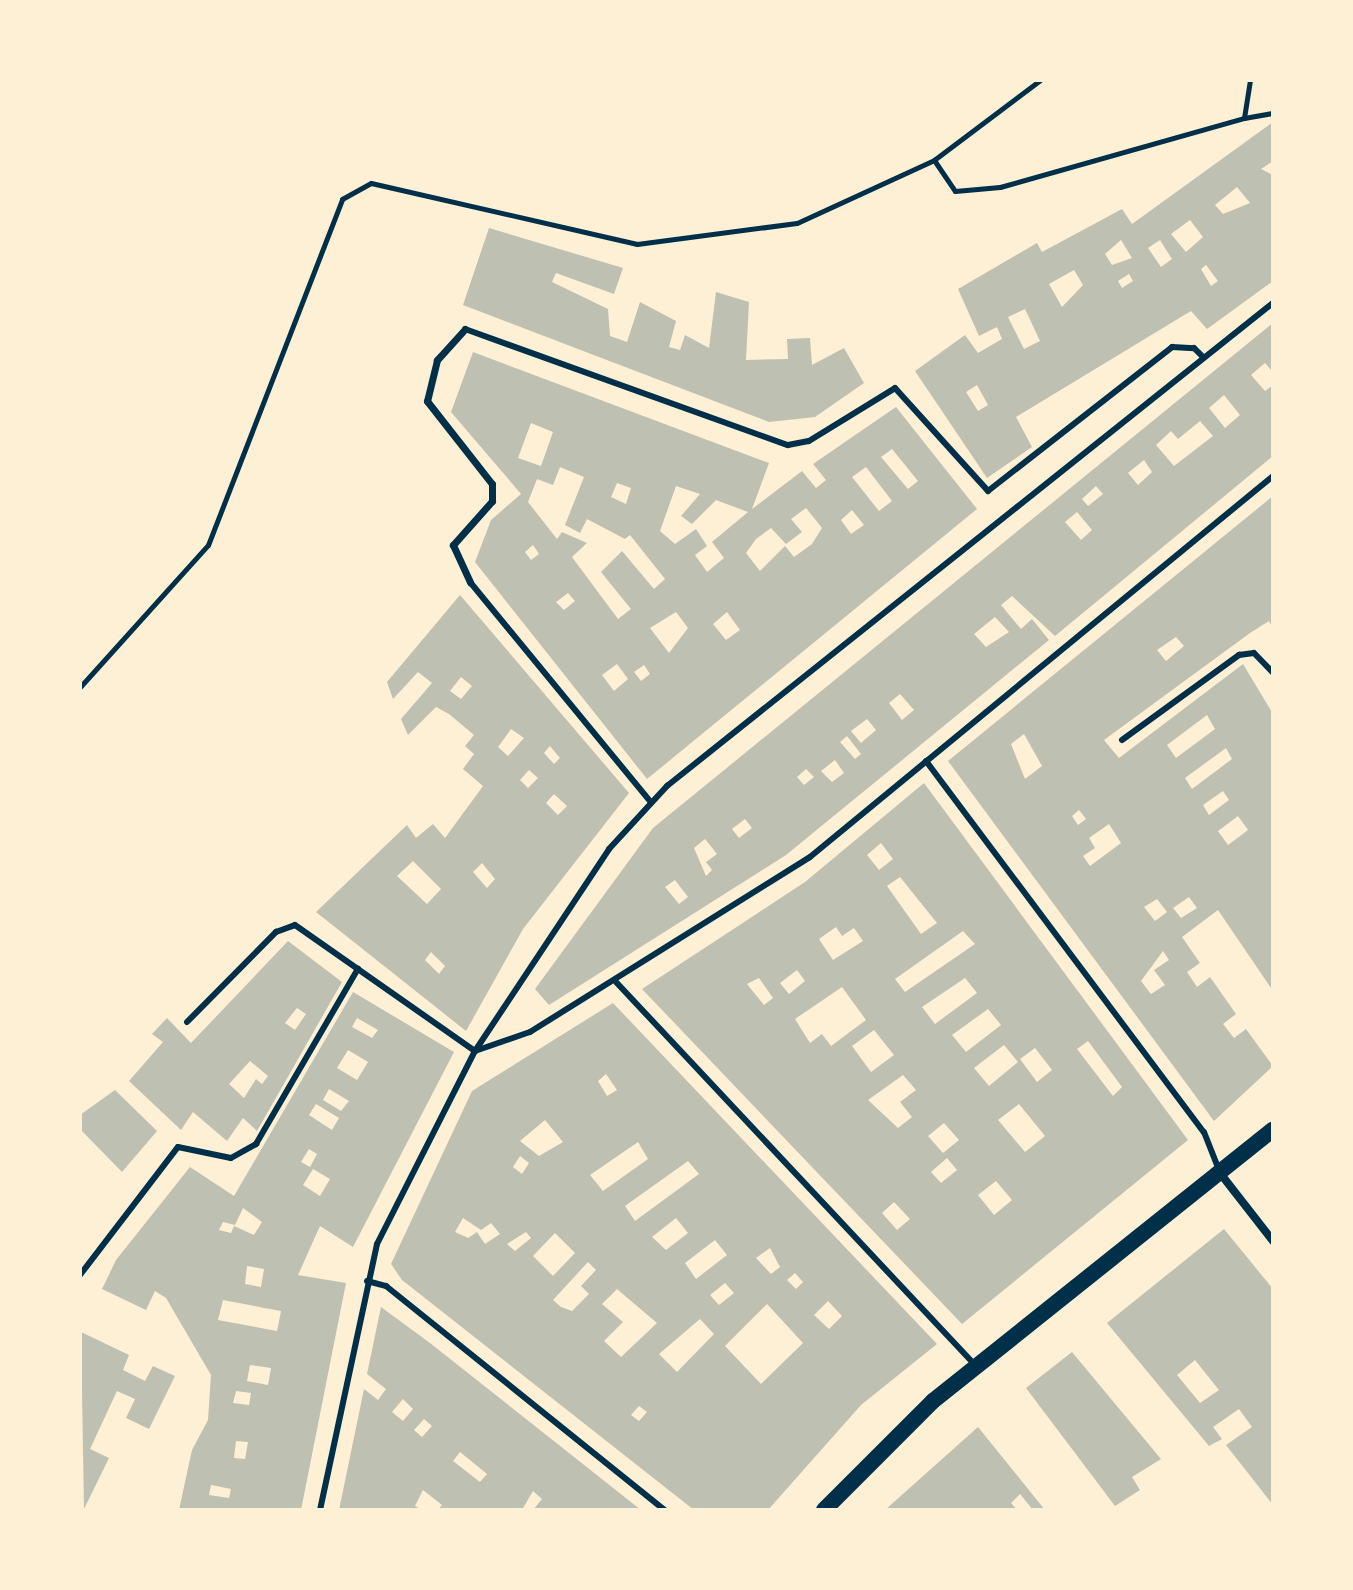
<!DOCTYPE html>
<style>
body{margin:0}
#map{position:relative;width:1353px;height:1590px;overflow:hidden;background:#fdf0d5;font-family:"Golos Text",sans-serif}
div>[style]{position:absolute}
[style*='--x']{left:calc(var(--x)*1px);top:calc(var(--y)*1px);width:calc(var(--w)*1px);rotate:calc(var(--a)*1deg)}
.building>*{inset:0;background:#bec0b2}
.path>*{height:5px;margin:-2.5px;padding:0 2.5px;transform-origin:2.5px;border-radius:2.5px;background:#003049}
.service>*{height:6px;margin:-3px;padding:0 3px;transform-origin:3px;border-radius:3px;background:#003049}
.pedestrian>*{height:7px;margin:-3.5px;padding:0 3.5px;transform-origin:3.5px;border-radius:3.5px;background:#003049}
.minor>*{height:8px;margin:-4px;padding:0 4px;transform-origin:4px;border-radius:4px;background:#003049}
.secondary>*{height:16px;margin:-8px;padding:0 8px;transform-origin:8px;border-radius:8px;background:#003049}
span{translate:-50% -50%;white-space:nowrap;text-align:center;line-height:1.15;-webkit-text-stroke:8px #fdf0d5;paint-order:stroke}
.frame{position:absolute;inset:0;border:82px solid #fdf0d5;pointer-events:none}
</style>
<div id="map">
<div class="building">
<div style="clip-path:polygon(evenodd,1273px 122px,1273px 161px,1261px 169px,1273px 175px,1273px 281px,1207px 329px,1191px 311px,1016px 417px,1032px 447px,987px 478px,915px 371px,965px 335px,978px 353px,1002px 339px,997px 327px,979px 336px,958px 289px,1037px 243px,1042px 252px,1122px 209px,1132px 224px,1273px 122px,1237px 187px,1250px 203px,1223px 214px,1215px 205px,1237px 187px,1273px 122px,1190px 220px,1203px 237px,1186px 252px,1171px 234px,1190px 220px,1273px 122px,1121px 240px,1132px 258px,1112px 265px,1105px 254px,1121px 240px,1273px 122px,1160px 240px,1172px 259px,1161px 267px,1148px 248px,1160px 240px,1273px 122px,1206px 265px,1218px 281px,1211px 286px,1201px 269px,1206px 265px,1273px 122px,1074px 270px,1083px 285px,1062px 307px,1049px 284px,1074px 270px,1273px 122px,1129px 274px,1133px 281px,1122px 288px,1118px 281px,1129px 274px,1273px 122px,1025px 309px,1040px 341px,1024px 349px,1008px 317px,1025px 309px,1273px 122px,977px 385px,988px 405px,978px 411px,966px 392px,977px 385px)"></div>
<div style="clip-path:polygon(489px 228px,623px 268px,614px 294px,556px 273px,552px 282px,608px 309px,610px 336px,627px 342px,640px 302px,676px 321px,669px 347px,680px 350px,685px 335px,709px 348px,716px 292px,749px 302px,746px 360px,788px 359px,787px 339px,810px 338px,812px 365px,844px 348px,864px 383px,815px 417px,769px 422px,463px 305px)"></div>
<div style="clip-path:polygon(evenodd,1273px 323px,1273px 372px,1265px 363px,1251px 375px,1265px 391px,1273px 385px,1273px 456px,1055px 636px,1012px 596px,1001px 605px,1021px 629px,1032px 619px,1049px 640px,786px 855px,549px 1005px,535px 989px,653px 828px,1273px 323px,1224px 395px,1240px 415px,1225px 428px,1209px 408px,1224px 395px,1273px 323px,1200px 421px,1213px 436px,1174px 466px,1156px 445px,1171px 431px,1178px 439px,1200px 421px,1273px 323px,1144px 460px,1152px 472px,1138px 485px,1128px 473px,1144px 460px,1273px 323px,1096px 486px,1103px 494px,1088px 506px,1082px 499px,1096px 486px,1273px 323px,1077px 512px,1092px 530px,1081px 540px,1065px 522px,1077px 512px,1273px 323px,995px 617px,1009px 632px,986px 647px,974px 634px,995px 617px,1273px 323px,900px 694px,914px 710px,902px 720px,889px 703px,900px 694px,1273px 323px,867px 719px,876px 730px,861px 743px,851px 731px,867px 719px,1273px 323px,847px 736px,861px 754px,855px 759px,840px 742px,847px 736px,1273px 323px,835px 760px,844px 773px,832px 782px,821px 771px,835px 760px,1273px 323px,806px 769px,814px 777px,804px 785px,797px 777px,806px 769px,1273px 323px,745px 819px,752px 828px,739px 838px,732px 829px,745px 819px,1273px 323px,705px 839px,717px 854px,706px 862px,712px 870px,706px 876px,694px 848px,705px 839px,1273px 323px,675px 880px,688px 897px,679px 904px,665px 887px,675px 880px)"></div>
<div style="clip-path:polygon(evenodd,473px 352px,769px 463px,752px 509px,802px 471px,816px 488px,826px 480px,813px 464px,896px 407px,977px 509px,647px 779px,475px 562px,491px 520px,521px 494px,451px 412px,473px 352px,531px 423px,553px 432px,541px 466px,518px 458px,531px 423px,473px 352px,892px 449px,918px 481px,908px 489px,881px 457px,892px 449px,473px 352px,560px 467px,584px 477px,565px 525px,580px 533px,587px 519px,625px 539px,630px 535px,665px 579px,654px 589px,622px 551px,601px 572px,631px 609px,618px 619px,572px 557px,587px 543px,562px 532px,557px 539px,528px 502px,537px 479px,553px 485px,560px 467px,473px 352px,866px 467px,892px 501px,879px 511px,852px 477px,866px 467px,473px 352px,617px 483px,631px 488px,626px 504px,611px 497px,617px 483px,473px 352px,676px 486px,700px 494px,681px 516px,692px 524px,716px 500px,748px 512px,712px 542px,724px 558px,707px 572px,695px 555px,707px 546px,696px 529px,675px 544px,660px 531px,676px 486px,473px 352px,806px 508px,822px 528px,812px 544px,794px 557px,785px 546px,760px 571px,746px 553px,756px 539px,771px 528px,786px 544px,802px 532px,791px 519px,806px 508px,473px 352px,852px 510px,864px 525px,851px 534px,841px 520px,852px 510px,473px 352px,533px 545px,539px 554px,531px 560px,525px 552px,533px 545px,473px 352px,568px 593px,575px 601px,564px 610px,556px 602px,568px 593px,473px 352px,676px 612px,688px 628px,669px 653px,650px 628px,676px 612px,473px 352px,727px 612px,740px 630px,726px 640px,713px 624px,727px 612px,473px 352px,617px 664px,628px 679px,614px 691px,602px 675px,617px 664px,473px 352px,644px 665px,650px 674px,641px 681px,634px 672px,644px 665px)"></div>
<div style="clip-path:polygon(evenodd,1273px 496px,1273px 629px,1269px 621px,1250px 633px,1104px 740px,1119px 758px,1243px 664px,1273px 714px,1273px 991px,1218px 910px,1182px 937px,1200px 963px,1187px 972px,1197px 987px,1210px 977px,1236px 1014px,1223px 1024px,1234px 1038px,1246px 1029px,1273px 1066px,1214px 1121px,948px 761px,1273px 496px,1176px 637px,1184px 646px,1166px 661px,1157px 650px,1176px 637px,1273px 496px,1207px 715px,1215px 729px,1176px 758px,1167px 745px,1207px 715px,1273px 496px,1024px 734px,1042px 766px,1025px 779px,1011px 744px,1024px 734px,1273px 496px,1226px 748px,1232px 759px,1192px 789px,1185px 778px,1226px 748px,1273px 496px,1223px 791px,1229px 800px,1209px 815px,1203px 805px,1223px 791px,1273px 496px,1079px 810px,1086px 819px,1078px 825px,1072px 816px,1079px 810px,1273px 496px,1238px 816px,1248px 830px,1228px 845px,1218px 831px,1238px 816px,1273px 496px,1109px 824px,1121px 843px,1090px 866px,1083px 856px,1095px 848px,1089px 838px,1109px 824px,1273px 496px,1189px 897px,1197px 908px,1181px 918px,1173px 908px,1189px 897px,1273px 496px,1157px 899px,1167px 912px,1155px 921px,1144px 907px,1157px 899px,1273px 496px,1163px 951px,1169px 960px,1154px 970px,1165px 985px,1151px 994px,1141px 981px,1163px 951px)"></div>
<div style="clip-path:polygon(evenodd,460px 595px,629px 793px,523px 929px,466px 1031px,316px 912px,407px 825px,416px 838px,433px 824px,445px 838px,483px 786px,463px 769px,474px 754px,465px 746px,474px 735px,449px 714px,436px 707px,408px 735px,401px 719px,432px 683px,418px 672px,393px 699px,387px 682px,460px 595px,461px 677px,472px 686px,461px 699px,450px 691px,461px 677px,460px 595px,511px 729px,524px 738px,508px 756px,498px 747px,511px 729px,460px 595px,550px 746px,560px 758px,554px 764px,544px 753px,550px 746px,460px 595px,529px 770px,538px 778px,528px 788px,520px 780px,529px 770px,460px 595px,554px 794px,567px 806px,558px 815px,546px 803px,554px 794px,460px 595px,413px 861px,441px 889px,427px 904px,397px 876px,413px 861px,460px 595px,482px 863px,495px 879px,487px 888px,473px 872px,482px 863px,460px 595px,431px 952px,445px 966px,439px 974px,425px 960px,431px 952px)"></div>
<div style="clip-path:polygon(evenodd,924px 783px,1188px 1140px,962px 1324px,642px 989px,805px 882px,924px 783px,881px 843px,893px 859px,879px 870px,867px 855px,881px 843px,924px 783px,900px 877px,937px 923px,921px 934px,887px 886px,900px 877px,924px 783px,836px 927px,842px 936px,854px 928px,863px 941px,833px 960px,819px 939px,836px 927px,924px 783px,963px 931px,975px 944px,905px 992px,895px 979px,963px 931px,924px 783px,797px 970px,805px 981px,789px 994px,780px 983px,797px 970px,924px 783px,759px 978px,773px 998px,764px 1005px,747px 984px,759px 978px,924px 783px,965px 978px,977px 993px,935px 1024px,922px 1007px,965px 978px,924px 783px,842px 987px,866px 1020px,831px 1046px,822px 1034px,810px 1043px,795px 1019px,842px 987px,924px 783px,988px 1009px,1001px 1025px,966px 1052px,952px 1035px,988px 1009px,924px 783px,874px 1030px,894px 1055px,871px 1072px,852px 1046px,874px 1030px,924px 783px,1088px 1041px,1122px 1087px,1113px 1096px,1077px 1049px,1088px 1041px,924px 783px,1004px 1045px,1018px 1062px,989px 1086px,974px 1068px,1004px 1045px,924px 783px,1035px 1048px,1052px 1070px,1037px 1082px,1020px 1059px,1035px 1048px,924px 783px,903px 1075px,916px 1090px,900px 1102px,912px 1117px,898px 1128px,868px 1100px,903px 1075px,924px 783px,1019px 1104px,1045px 1136px,1025px 1152px,998px 1120px,1019px 1104px,924px 783px,944px 1123px,959px 1140px,943px 1153px,928px 1136px,944px 1123px,924px 783px,947px 1158px,957px 1170px,941px 1183px,931px 1172px,947px 1158px,924px 783px,996px 1181px,1012px 1200px,994px 1215px,978px 1195px,996px 1181px,924px 783px,894px 1202px,910px 1219px,897px 1230px,882px 1213px,894px 1202px)"></div>
<div style="clip-path:polygon(evenodd,288px 941px,342px 982px,257px 1131px,243px 1118px,227px 1141px,193px 1112px,181px 1130px,129px 1081px,163px 1042px,152px 1034px,167px 1018px,191px 1043px,288px 941px,297px 1008px,306px 1014px,295px 1030px,285px 1023px,297px 1008px,288px 941px,250px 1061px,268px 1076px,262px 1084px,256px 1079px,244px 1098px,229px 1084px,250px 1061px)"></div>
<div style="clip-path:polygon(evenodd,353px 992px,454px 1052px,353px 1247px,320px 1226px,298px 1275px,346px 1283px,301px 1510px,179px 1510px,192px 1450px,208px 1420px,211px 1375px,166px 1298px,155px 1291px,146px 1310px,102px 1289px,116px 1260px,190px 1167px,234px 1196px,353px 992px,357px 1018px,378px 1030px,372px 1038px,352px 1027px,357px 1018px,353px 992px,348px 1050px,368px 1062px,357px 1080px,337px 1068px,348px 1050px,353px 992px,329px 1089px,349px 1101px,341px 1111px,323px 1100px,329px 1089px,353px 992px,316px 1104px,339px 1118px,332px 1130px,309px 1115px,316px 1104px,353px 992px,309px 1149px,317px 1154px,310px 1167px,301px 1162px,309px 1149px,353px 992px,313px 1169px,330px 1179px,320px 1196px,303px 1185px,313px 1169px,353px 992px,243px 1208px,262px 1222px,254px 1235px,234px 1226px,231px 1233px,219px 1230px,223px 1222px,235px 1225px,243px 1208px,353px 992px,247px 1266px,264px 1269px,261px 1287px,245px 1284px,247px 1266px,353px 992px,223px 1300px,281px 1311px,277px 1331px,218px 1320px,223px 1300px,353px 992px,250px 1365px,271px 1368px,268px 1385px,247px 1381px,250px 1365px,353px 992px,236px 1391px,251px 1393px,249px 1405px,233px 1403px,236px 1391px,353px 992px,236px 1441px,248px 1442px,245px 1459px,234px 1458px,236px 1441px,353px 992px,211px 1485px,231px 1489px,229px 1498px,209px 1495px,211px 1485px)"></div>
<div style="clip-path:polygon(evenodd,613px 1003px,937px 1344px,861px 1405px,768px 1510px,694px 1510px,402px 1280px,391px 1264px,472px 1091px,613px 1003px,606px 1074px,617px 1090px,607px 1096px,598px 1081px,606px 1074px,613px 1003px,545px 1120px,563px 1142px,539px 1156px,520px 1141px,545px 1120px,613px 1003px,638px 1142px,648px 1159px,603px 1191px,590px 1175px,638px 1142px,613px 1003px,520px 1156px,529px 1163px,522px 1174px,513px 1167px,520px 1156px,613px 1003px,688px 1161px,699px 1174px,635px 1221px,625px 1206px,688px 1161px,613px 1003px,463px 1218px,481px 1230px,491px 1223px,500px 1234px,485px 1244px,477px 1232px,468px 1238px,455px 1232px,463px 1218px,613px 1003px,676px 1218px,688px 1233px,666px 1250px,652px 1237px,676px 1218px,613px 1003px,526px 1232px,531px 1238px,515px 1251px,507px 1244px,526px 1232px,613px 1003px,555px 1233px,575px 1253px,553px 1276px,533px 1256px,555px 1233px,613px 1003px,715px 1240px,727px 1255px,696px 1279px,685px 1263px,715px 1240px,613px 1003px,770px 1248px,780px 1267px,771px 1274px,756px 1258px,770px 1248px,613px 1003px,588px 1262px,596px 1270px,581px 1286px,589px 1294px,572px 1311px,561px 1307px,553px 1300px,588px 1262px,613px 1003px,795px 1273px,803px 1282px,796px 1289px,787px 1280px,795px 1273px,613px 1003px,725px 1283px,734px 1293px,719px 1305px,710px 1295px,725px 1283px,613px 1003px,617px 1289px,657px 1323px,621px 1357px,604px 1341px,623px 1322px,602px 1304px,617px 1289px,613px 1003px,828px 1301px,842px 1316px,829px 1329px,814px 1315px,828px 1301px,613px 1003px,767px 1304px,803px 1343px,761px 1384px,725px 1346px,767px 1304px,613px 1003px,700px 1319px,714px 1334px,677px 1372px,659px 1354px,700px 1319px,613px 1003px,639px 1406px,647px 1412px,639px 1421px,631px 1415px,639px 1406px)"></div>
<div style="clip-path:polygon(115px 1090px,157px 1131px,122px 1172px,80px 1129px,80px 1115px)"></div>
<div style="clip-path:polygon(evenodd,1224px 1229px,1273px 1289px,1273px 1505px,1226px 1445px,1252px 1427px,1239px 1409px,1213px 1427px,1222px 1439px,1209px 1446px,1107px 1323px,1224px 1229px,1195px 1360px,1219px 1390px,1200px 1403px,1177px 1375px,1195px 1360px)"></div>
<div style="clip-path:polygon(evenodd,381px 1307px,430px 1343px,641px 1510px,533px 1510px,542px 1499px,533px 1491px,522px 1510px,438px 1510px,442px 1505px,423px 1490px,415px 1506px,422px 1510px,339px 1510px,364px 1389px,378px 1400px,386px 1389px,367px 1374px,381px 1307px,403px 1399px,413px 1409px,403px 1421px,392px 1412px,403px 1399px,381px 1307px,424px 1419px,432px 1426px,422px 1437px,414px 1430px,424px 1419px,381px 1307px,460px 1452px,487px 1474px,480px 1482px,453px 1461px,460px 1452px)"></div>
<div style="clip-path:polygon(81px 1332px,129px 1355px,123px 1370px,145px 1381px,153px 1366px,175px 1376px,149px 1429px,126px 1418px,135px 1399px,117px 1391px,90px 1449px,109px 1458px,84px 1509px)"></div>
<div style="clip-path:polygon(1072px 1352px,1161px 1459px,1132px 1477px,1140px 1490px,1115px 1506px,1026px 1388px)"></div>
<div style="clip-path:polygon(978px 1427px,1045px 1510px,1033px 1510px,1020px 1494px,1011px 1503px,1017px 1510px,885px 1510px)"></div>
</div>
<div class="path">
<div style="--x:1250;--y:80;--w:38;--a:99"></div>
<div style="--x:1244;--y:118;--w:29;--a:-10"></div>
<div style="--x:934;--y:160;--w:37;--a:56"></div>
<div style="--x:955;--y:191;--w:45;--a:-5.1"></div>
<div style="--x:1000;--y:187;--w:254;--a:-15.8"></div>
<div style="--x:80;--y:687;--w:191;--a:-48"></div>
<div style="--x:208;--y:545;--w:371;--a:-68.8"></div>
<div style="--x:342;--y:199;--w:33;--a:-29"></div>
<div style="--x:371;--y:183;--w:273;--a:12.9"></div>
<div style="--x:637;--y:244;--w:161;--a:-7.5"></div>
<div style="--x:797;--y:223;--w:151;--a:-24.7"></div>
<div style="--x:934;--y:160;--w:133;--a:-37"></div>
</div>
<div class="service">
<div style="--x:465;--y:329;--w:343;--a:19.8"></div>
<div style="--x:788;--y:445;--w:21;--a:-11"></div>
<div style="--x:809;--y:441;--w:101;--a:-31.6"></div>
<div style="--x:895;--y:388;--w:139;--a:47.9"></div>
<div style="--x:988;--y:491;--w:234;--a:-38"></div>
<div style="--x:1172;--y:347;--w:22;--a:3"></div>
<div style="--x:1194;--y:348;--w:13;--a:45"></div>
<div style="--x:470;--y:582;--w:283;--a:50.6"></div>
<div style="--x:1122;--y:740;--w:145;--a:-36"></div>
<div style="--x:1239;--y:655;--w:15;--a:-8"></div>
<div style="--x:1254;--y:653;--w:28;--a:46"></div>
<div style="--x:926;--y:761;--w:464;--a:53.2"></div>
<div style="--x:1204;--y:1132;--w:41;--a:68.5"></div>
<div style="--x:616;--y:982;--w:525;--a:46.85"></div>
<div style="--x:187;--y:1022;--w:127;--a:-45.3"></div>
<div style="--x:276;--y:932;--w:20;--a:-20"></div>
<div style="--x:295;--y:925;--w:220;--a:35"></div>
<div style="--x:475;--y:1051;--w:58;--a:-19.1"></div>
<div style="--x:530;--y:1032;--w:330;--a:-32"></div>
<div style="--x:810;--y:857;--w:600;--a:-39.45"></div>
<div style="--x:80;--y:1275;--w:161;--a:-52.6"></div>
<div style="--x:178;--y:1147;--w:54;--a:11.7"></div>
<div style="--x:231;--y:1158;--w:29;--a:-29"></div>
<div style="--x:256;--y:1144;--w:203;--a:-59.8"></div>
<div style="--x:367;--y:1281;--w:20;--a:15"></div>
<div style="--x:386;--y:1286;--w:358;--a:38.8"></div>
<div style="--x:320;--y:1510;--w:272;--a:-77.9"></div>
<div style="--x:377;--y:1244;--w:216;--a:-63.1"></div>
<div style="--x:475;--y:1051;--w:242;--a:-56.4"></div>
<div style="--x:609;--y:849;--w:86;--a:-47.4"></div>
<div style="--x:667;--y:786;--w:775;--a:-38.56"></div>
</div>
<div class="pedestrian">
<div style="--x:465;--y:329;--w:42;--a:132.1"></div>
<div style="--x:437;--y:360;--w:42;--a:103.7"></div>
<div style="--x:427;--y:401;--w:105;--a:51.9"></div>
<div style="--x:492;--y:484;--w:17;--a:90"></div>
<div style="--x:492;--y:501;--w:59;--a:131.6"></div>
<div style="--x:453;--y:545;--w:41;--a:65.3"></div>
</div>
<div class="minor">
<div style="--x:1220;--y:1173;--w:86;--a:52.1"></div>
</div>
<div class="secondary">
<div style="--x:824;--y:1510;--w:154;--a:-45"></div>
<div style="--x:933;--y:1401;--w:435;--a:-38.6"></div>
</div>
<div class="frame"></div>
</div>
